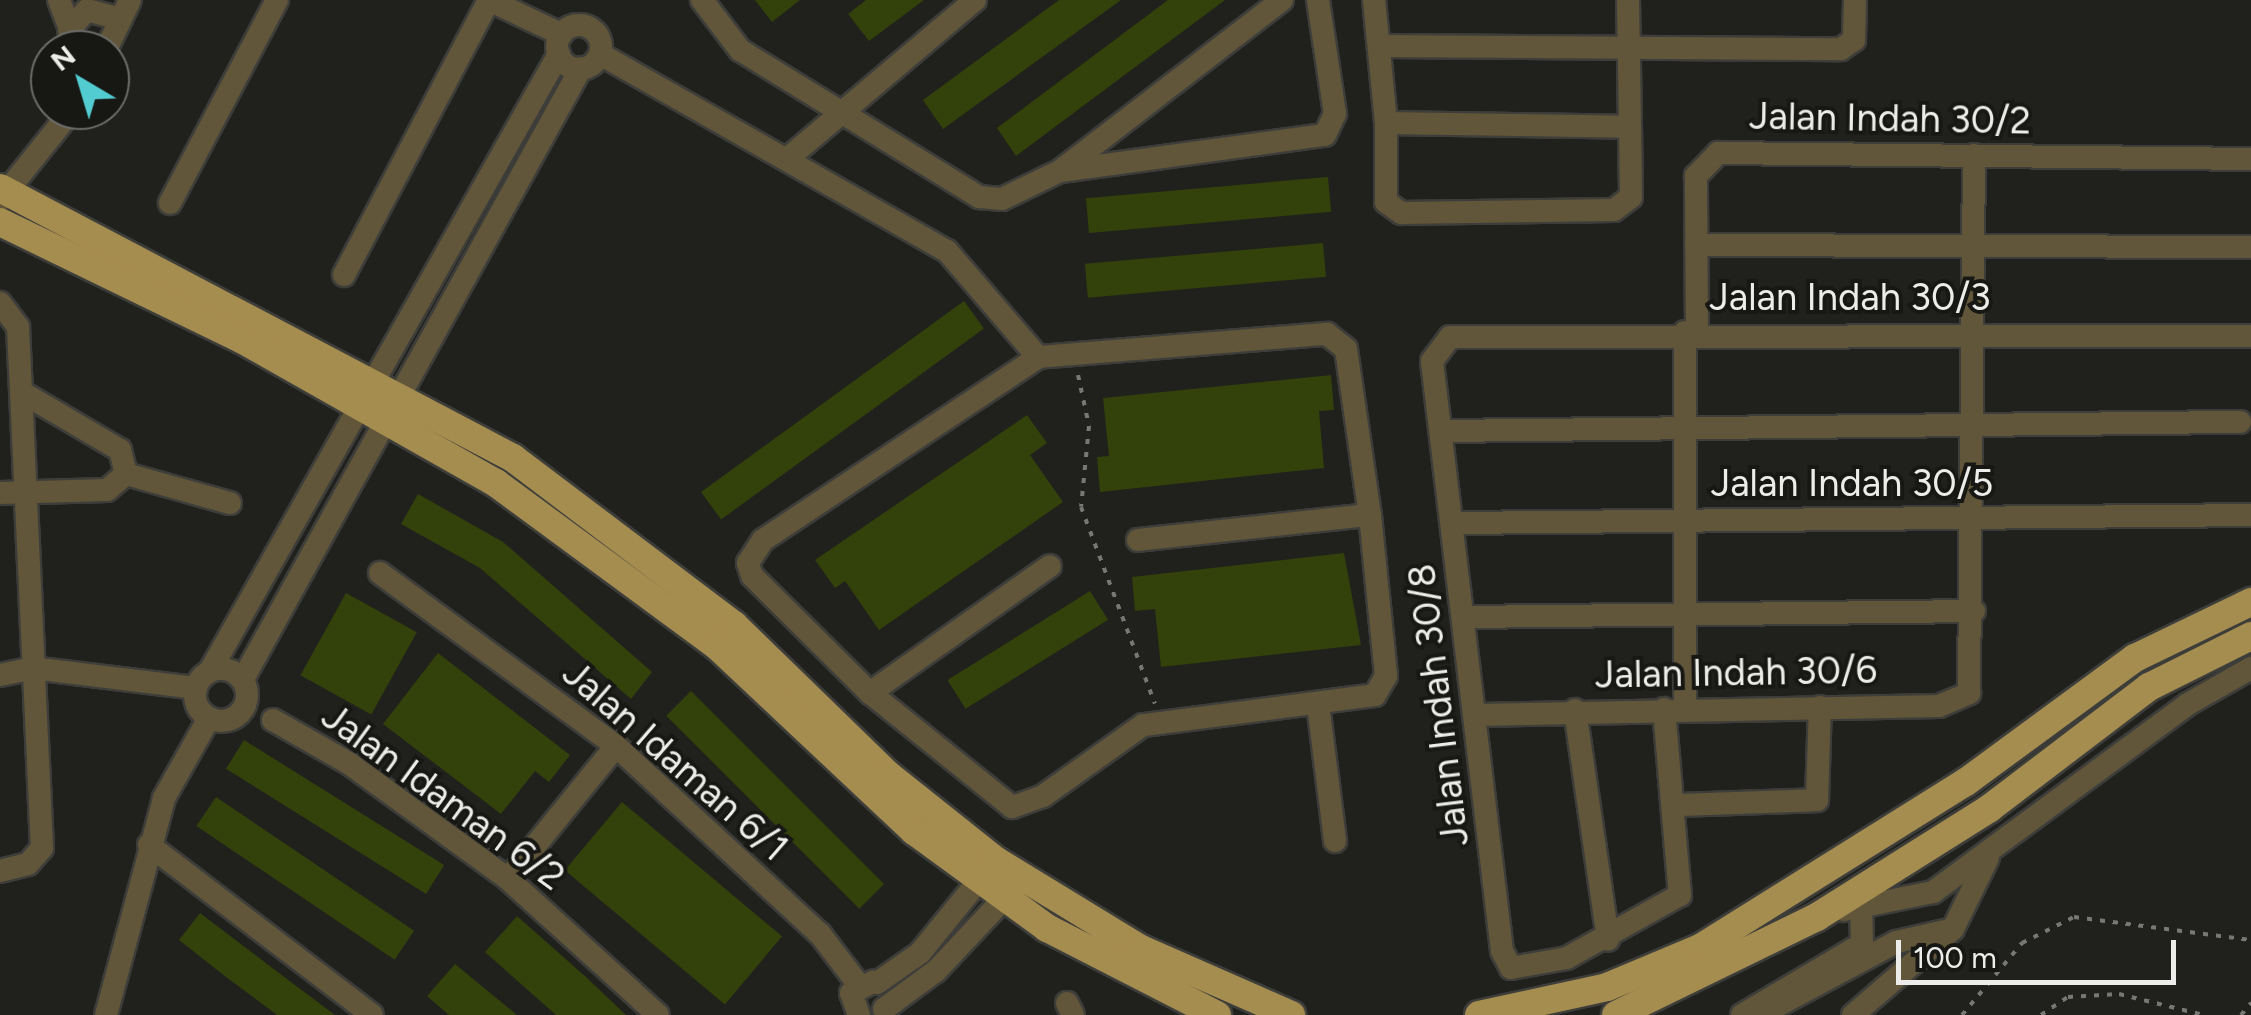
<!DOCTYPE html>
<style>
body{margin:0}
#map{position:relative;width:2251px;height:1015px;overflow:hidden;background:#20201d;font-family:Figtree,sans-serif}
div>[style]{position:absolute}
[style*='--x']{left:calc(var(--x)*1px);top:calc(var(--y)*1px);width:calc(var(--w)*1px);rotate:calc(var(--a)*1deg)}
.building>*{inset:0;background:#32420a;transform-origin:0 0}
.path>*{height:4px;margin-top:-2px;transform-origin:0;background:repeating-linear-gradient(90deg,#777775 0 5px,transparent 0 13px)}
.roads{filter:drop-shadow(2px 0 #3d3d3a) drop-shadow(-2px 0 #3d3d3a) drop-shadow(0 2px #3d3d3a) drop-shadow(0 -2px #3d3d3a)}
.minor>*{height:22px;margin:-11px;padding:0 11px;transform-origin:11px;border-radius:11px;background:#62563a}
.minor>.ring{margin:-11px;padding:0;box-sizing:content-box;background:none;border:22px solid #62563a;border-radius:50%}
.major>*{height:28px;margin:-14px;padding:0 14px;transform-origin:14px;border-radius:14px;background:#a58c4f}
span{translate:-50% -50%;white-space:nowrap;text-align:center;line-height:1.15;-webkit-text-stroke:8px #171714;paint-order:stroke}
.street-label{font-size:38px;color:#ececea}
.north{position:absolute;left:30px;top:30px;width:100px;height:100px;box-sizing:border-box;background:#171714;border:2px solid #6c6c6a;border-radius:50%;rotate:322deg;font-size:28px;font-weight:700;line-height:40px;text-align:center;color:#ececea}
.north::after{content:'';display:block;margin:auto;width:35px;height:45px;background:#52ccd0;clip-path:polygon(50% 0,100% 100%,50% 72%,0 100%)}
.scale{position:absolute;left:1896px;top:940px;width:280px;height:45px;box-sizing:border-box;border:5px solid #ececea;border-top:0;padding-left:12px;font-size:30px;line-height:35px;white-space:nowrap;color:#ececea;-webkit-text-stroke:8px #171714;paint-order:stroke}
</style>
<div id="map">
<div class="building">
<div style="clip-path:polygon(755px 0,800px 0,772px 22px)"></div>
<div style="clip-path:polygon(866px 0,924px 0,869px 41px,848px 14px)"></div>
<div style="clip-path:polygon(1059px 0,1121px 0,943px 129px,923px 100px)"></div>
<div style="clip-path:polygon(1168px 0,1225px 0,1016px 156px,997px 128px)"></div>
<div style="left:1328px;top:177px;width:35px;height:243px;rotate:85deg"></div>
<div style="left:1323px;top:243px;width:34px;height:239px;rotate:85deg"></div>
<div style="left:964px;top:301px;width:34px;height:325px;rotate:54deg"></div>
<div style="clip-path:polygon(1331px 375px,1334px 410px,1319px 411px,1324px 468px,1100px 492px,1097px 457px,1109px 456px,1103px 398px)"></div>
<div style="clip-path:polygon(1027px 415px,1047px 443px,1030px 455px,1063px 502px,879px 630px,845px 581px,835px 588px,815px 560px)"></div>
<div style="clip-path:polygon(418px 494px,503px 542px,652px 672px,631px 699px,480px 568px,401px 524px)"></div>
<div style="clip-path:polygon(1344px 553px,1361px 645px,1161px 667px,1155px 609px,1135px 611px,1132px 577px)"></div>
<div style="left:1090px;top:591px;width:34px;height:168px;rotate:58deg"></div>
<div style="left:346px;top:593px;width:81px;height:94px;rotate:29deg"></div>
<div style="clip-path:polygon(438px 653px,570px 755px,549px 782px,535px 771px,501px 814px,383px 724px)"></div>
<div style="left:691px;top:691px;width:273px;height:35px;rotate:45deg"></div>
<div style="left:244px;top:740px;width:236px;height:34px;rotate:32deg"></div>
<div style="left:216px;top:797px;width:239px;height:35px;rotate:34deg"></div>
<div style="left:622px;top:802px;width:209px;height:89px;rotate:40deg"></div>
<div style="clip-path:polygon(200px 913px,279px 973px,335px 1015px,277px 1015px,226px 977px,179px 940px)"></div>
<div style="clip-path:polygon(517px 916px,586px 977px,626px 1015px,556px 1015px,485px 952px)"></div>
<div style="clip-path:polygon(455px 964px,517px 1015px,449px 1015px,427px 996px)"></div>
</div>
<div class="path">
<div style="--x:1078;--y:375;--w:52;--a:77.8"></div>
<div style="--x:1089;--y:426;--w:81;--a:95.6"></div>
<div style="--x:1081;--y:507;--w:210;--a:69.4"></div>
<div style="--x:1962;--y:1015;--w:94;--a:-50.2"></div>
<div style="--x:2022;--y:943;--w:58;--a:-26.6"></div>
<div style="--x:2074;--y:917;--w:178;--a:7.4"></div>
<div style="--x:2041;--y:1015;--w:32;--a:-34"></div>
<div style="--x:2068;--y:997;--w:51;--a:-3.4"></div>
<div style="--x:2119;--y:994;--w:87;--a:14"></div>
<div style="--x:2241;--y:1015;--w:16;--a:-50"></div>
</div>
<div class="roads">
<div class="minor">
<div style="--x:59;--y:0;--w:53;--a:69.2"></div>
<div style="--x:489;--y:0;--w:80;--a:25.3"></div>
<div style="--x:702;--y:0;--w:63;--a:52.8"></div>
<div style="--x:740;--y:50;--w:281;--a:31.6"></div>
<div style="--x:979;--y:197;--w:23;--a:5"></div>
<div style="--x:1002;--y:199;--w:64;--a:-25.8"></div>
<div style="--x:1060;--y:171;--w:280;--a:-37.6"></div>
<div style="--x:1374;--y:0;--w:124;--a:84.4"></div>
<div class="ring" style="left:557px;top:25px;width:22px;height:22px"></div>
<div style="--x:69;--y:30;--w:27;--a:-48"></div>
<div style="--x:87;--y:10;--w:35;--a:15"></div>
<div style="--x:1380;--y:46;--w:461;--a:0.4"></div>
<div style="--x:1841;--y:49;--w:16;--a:-35"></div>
<div style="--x:1854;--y:40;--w:40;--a:-88.6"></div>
<div style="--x:106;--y:50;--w:55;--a:-64.4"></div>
<div style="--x:600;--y:54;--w:399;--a:29.6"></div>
<div style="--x:947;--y:251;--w:140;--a:49.4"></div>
<div style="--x:1386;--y:123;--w:79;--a:90"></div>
<div style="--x:1386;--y:202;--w:19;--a:36"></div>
<div style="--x:1401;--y:213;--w:213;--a:-0.8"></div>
<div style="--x:1614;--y:210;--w:21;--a:-37"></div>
<div style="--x:1631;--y:197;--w:70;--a:-90.8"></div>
<div style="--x:1386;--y:123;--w:244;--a:0.9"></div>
<div style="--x:1630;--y:127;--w:127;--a:-90.9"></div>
<div style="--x:787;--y:159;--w:246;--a:-40.2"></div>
<div style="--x:1061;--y:171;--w:266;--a:-7.8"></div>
<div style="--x:1325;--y:135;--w:23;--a:-65"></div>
<div style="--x:1335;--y:114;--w:115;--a:-98.5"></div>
<div style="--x:0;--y:200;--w:115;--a:-51.3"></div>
<div style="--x:170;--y:203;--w:229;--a:-62.2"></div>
<div style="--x:1696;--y:245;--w:555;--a:0.21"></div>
<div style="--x:344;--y:275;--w:311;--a:-62.2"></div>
<div style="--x:0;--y:303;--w:30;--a:53"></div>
<div style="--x:18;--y:327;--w:522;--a:87.36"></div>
<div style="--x:42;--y:848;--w:21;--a:131"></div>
<div style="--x:28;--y:864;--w:29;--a:166"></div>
<div style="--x:1685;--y:332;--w:377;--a:90"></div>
<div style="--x:1697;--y:332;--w:156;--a:-90.4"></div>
<div style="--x:1696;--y:176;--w:32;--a:-46"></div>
<div style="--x:1718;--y:153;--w:533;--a:0.64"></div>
<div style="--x:1327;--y:334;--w:24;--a:38"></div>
<div style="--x:1346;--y:349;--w:168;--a:81.8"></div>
<div style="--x:1370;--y:515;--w:162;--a:84.3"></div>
<div style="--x:1386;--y:676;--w:22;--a:120"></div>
<div style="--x:1375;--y:695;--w:234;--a:172.6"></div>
<div style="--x:1143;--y:725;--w:123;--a:144.6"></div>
<div style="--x:1043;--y:796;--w:33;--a:160"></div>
<div style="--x:1012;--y:807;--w:182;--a:-141.2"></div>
<div style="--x:870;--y:693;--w:166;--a:-135.2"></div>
<div style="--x:752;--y:576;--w:14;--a:-107"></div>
<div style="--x:748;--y:563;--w:27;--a:-57"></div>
<div style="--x:763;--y:540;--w:330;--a:-33.6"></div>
<div style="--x:1038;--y:357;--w:290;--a:-4.6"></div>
<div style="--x:1441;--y:431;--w:799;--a:-0.65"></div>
<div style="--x:126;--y:474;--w:108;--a:15.6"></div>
<div style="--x:0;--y:493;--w:107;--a:-1.6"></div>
<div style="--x:107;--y:490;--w:25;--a:-40"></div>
<div style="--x:126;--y:474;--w:25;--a:-104"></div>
<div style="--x:120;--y:450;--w:115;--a:-149.6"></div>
<div style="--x:1453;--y:523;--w:798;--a:-0.57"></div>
<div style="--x:1138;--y:540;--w:233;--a:-6.2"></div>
<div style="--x:380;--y:573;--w:293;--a:36.2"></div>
<div style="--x:616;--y:746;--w:277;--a:42.7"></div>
<div style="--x:820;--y:934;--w:63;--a:52.8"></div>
<div style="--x:1464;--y:617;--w:510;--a:-0.67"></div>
<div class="ring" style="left:195px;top:669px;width:30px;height:30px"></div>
<div style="--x:210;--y:671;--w:709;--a:-60.51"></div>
<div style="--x:0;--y:675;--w:33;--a:-12"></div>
<div style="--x:32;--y:668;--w:165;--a:7"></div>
<div style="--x:243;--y:679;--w:698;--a:-61.05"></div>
<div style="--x:870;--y:693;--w:220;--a:-35.2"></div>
<div style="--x:1318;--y:704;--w:138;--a:82.9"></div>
<div style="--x:1664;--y:709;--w:187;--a:85.1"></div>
<div style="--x:1680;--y:895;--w:129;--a:150.9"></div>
<div style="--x:1567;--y:958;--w:57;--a:169.9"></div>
<div style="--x:1511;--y:968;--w:19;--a:-118"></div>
<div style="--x:1502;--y:951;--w:594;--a:-96.77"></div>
<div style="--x:1432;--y:361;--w:30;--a:-53"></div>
<div style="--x:1450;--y:337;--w:801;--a:-0.07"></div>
<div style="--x:1575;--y:710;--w:232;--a:81.8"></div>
<div style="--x:1476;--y:715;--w:463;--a:-1.1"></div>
<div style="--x:1939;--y:706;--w:33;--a:-23"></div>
<div style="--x:1969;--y:693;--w:538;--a:-89.47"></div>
<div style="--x:273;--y:720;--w:89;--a:29.7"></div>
<div style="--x:350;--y:764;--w:195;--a:36"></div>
<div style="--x:508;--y:879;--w:202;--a:42.2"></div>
<div style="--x:1676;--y:805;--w:141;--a:-2"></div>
<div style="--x:1817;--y:800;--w:93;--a:-88.2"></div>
<div style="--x:149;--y:845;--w:280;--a:37.3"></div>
<div style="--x:508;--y:879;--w:171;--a:-50.9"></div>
<div style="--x:1844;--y:910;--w:91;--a:-11.4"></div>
<div style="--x:1933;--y:892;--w:317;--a:-36.4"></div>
<div style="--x:2188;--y:704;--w:73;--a:-29.7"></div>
<div style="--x:877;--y:983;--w:52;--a:-34.9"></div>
<div style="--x:920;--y:953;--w:111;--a:-50.9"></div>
<div style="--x:1067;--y:1003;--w:13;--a:63"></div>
<div style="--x:884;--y:1009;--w:64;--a:-36.2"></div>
<div style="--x:936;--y:971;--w:114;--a:-46.8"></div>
<div style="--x:106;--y:1015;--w:225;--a:-75"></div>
<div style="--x:164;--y:798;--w:92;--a:-60.6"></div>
<div style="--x:859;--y:1015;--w:23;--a:-110"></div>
<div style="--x:851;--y:993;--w:25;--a:-27"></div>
<div style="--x:1742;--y:1015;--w:139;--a:-30.6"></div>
<div style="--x:1862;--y:944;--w:40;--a:-91.4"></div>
<div style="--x:1760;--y:1015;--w:154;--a:-28.2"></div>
<div style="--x:1896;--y:942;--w:58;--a:-12.8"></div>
<div style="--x:1853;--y:1015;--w:132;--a:-40.7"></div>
<div style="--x:1953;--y:929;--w:79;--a:-63.8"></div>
</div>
<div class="major">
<div style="--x:0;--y:188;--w:580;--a:27.76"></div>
<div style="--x:513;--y:458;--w:277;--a:37.1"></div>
<div style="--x:734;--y:625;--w:214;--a:44.2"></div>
<div style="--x:887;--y:774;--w:138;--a:38.5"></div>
<div style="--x:995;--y:860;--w:171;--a:31.4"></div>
<div style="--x:1141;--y:949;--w:164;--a:23.7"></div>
<div style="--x:0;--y:222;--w:270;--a:25.9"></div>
<div style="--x:243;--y:340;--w:291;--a:29.5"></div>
<div style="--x:496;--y:483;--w:273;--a:36.4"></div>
<div style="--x:716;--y:645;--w:272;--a:43.2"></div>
<div style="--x:914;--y:831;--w:165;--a:36.1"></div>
<div style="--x:1047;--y:928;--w:191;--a:27.1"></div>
<div style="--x:1479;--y:1015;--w:131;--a:-12.3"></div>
<div style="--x:1607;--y:987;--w:101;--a:-22.8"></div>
<div style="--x:1700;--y:948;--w:314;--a:-32"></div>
<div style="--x:1966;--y:782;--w:210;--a:-36.3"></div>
<div style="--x:2135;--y:658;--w:129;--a:-25.8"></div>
<div style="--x:1616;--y:1015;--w:224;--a:-26"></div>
<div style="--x:1817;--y:917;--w:204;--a:-32.2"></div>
<div style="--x:1990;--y:808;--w:200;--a:-37.3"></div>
<div style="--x:2149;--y:687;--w:114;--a:-26.6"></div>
</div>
</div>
<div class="street-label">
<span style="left:1890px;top:119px;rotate:1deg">Jalan Indah 30/2</span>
<span style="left:1850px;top:298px">Jalan Indah 30/3</span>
<span style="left:1852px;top:484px">Jalan Indah 30/5</span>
<span style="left:1736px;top:673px;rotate:-1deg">Jalan Indah 30/6</span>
<span style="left:1439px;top:705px;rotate:-97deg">Jalan Indah 30/8</span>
<span style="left:675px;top:761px;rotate:41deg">Jalan Idaman 6/1</span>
<span style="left:443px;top:797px;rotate:36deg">Jalan Idaman 6/2</span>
</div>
<div class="north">N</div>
<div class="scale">100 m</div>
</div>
